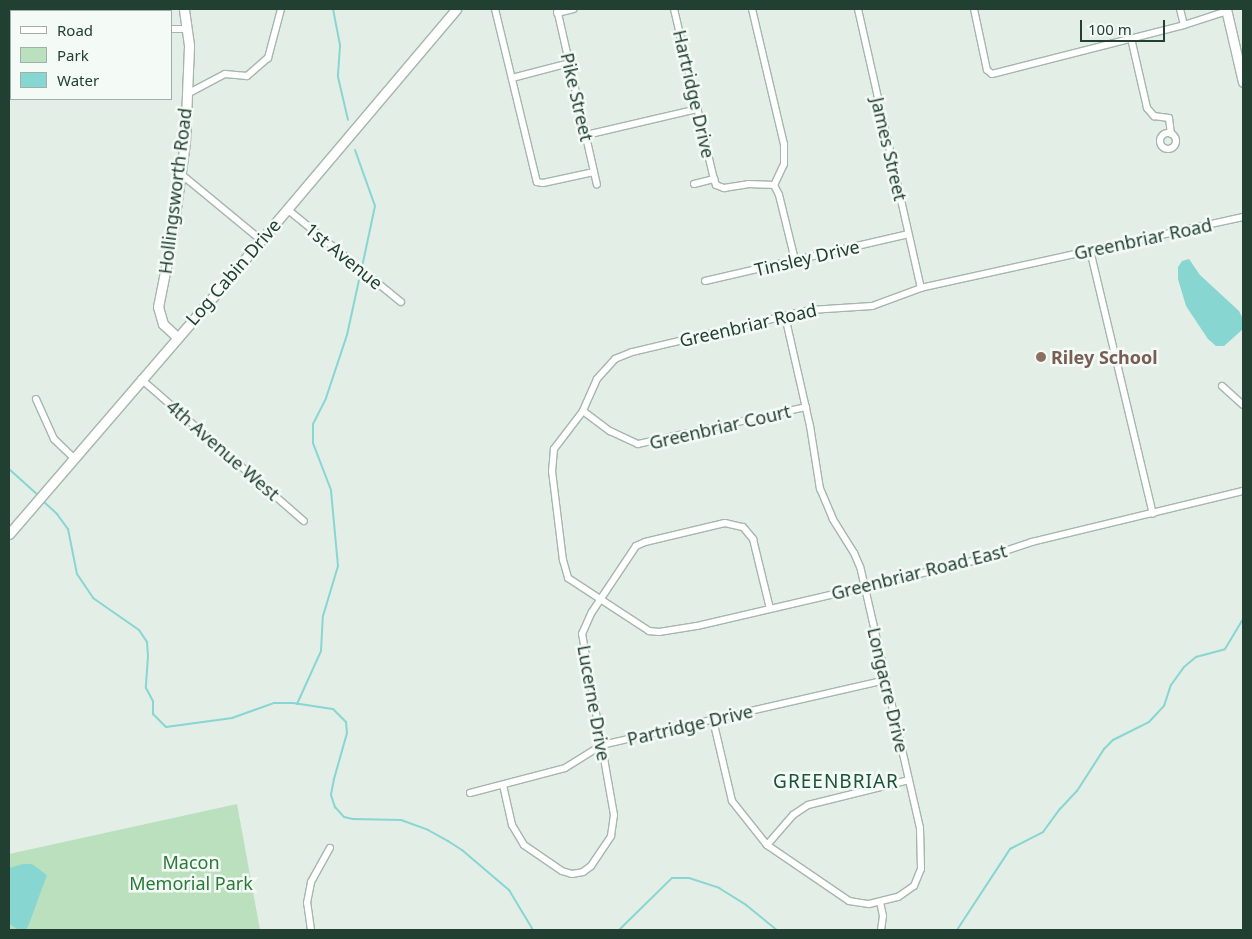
<!DOCTYPE html>
<style>
body{margin:0}
#map{position:relative;width:1252px;height:939px;overflow:hidden;background:#e3eee7;font-family:"Noto Sans",sans-serif}
div>[style]{position:absolute}
[style*='--x']{left:calc(var(--x)*1px);top:calc(var(--y)*1px);width:calc(var(--w)*1px);rotate:calc(var(--a)*1deg)}
.green>*{inset:0;background:#bbe0bd}
.water>*{inset:0;background:#88d6d1}
.stream>*{height:2px;margin:-1px;padding:0 1px;transform-origin:1px;border-radius:1px;background:#88d6d1}
.roads{filter:drop-shadow(1px 0 #a5b6ad) drop-shadow(-1px 0 #a5b6ad) drop-shadow(0 1px #a5b6ad) drop-shadow(0 -1px #a5b6ad)}
.street>*{height:6px;margin:-3px;padding:0 3px;transform-origin:3px;border-radius:3px;background:#fff}
.street>.ring{margin:-3px;padding:0;box-sizing:content-box;background:none;border:6px solid #fff;border-radius:50%}
.secondary>*{height:9px;margin:-4.5px;padding:0 4.5px;transform-origin:4.5px;border-radius:4.5px;background:#fff}
.dots>*{width:14px;height:14px;translate:-50% -50%;box-sizing:border-box;border:2px solid #f4faf5;border-radius:50%}
span{translate:-50% -50%;white-space:nowrap;text-align:center;line-height:1.15;-webkit-text-stroke:5px #f4faf5;paint-order:stroke}
.street-label{font-size:18px;color:#214031}
.education-label{font-size:18px;color:#785e54;font-weight:700}
.left{translate:0 -50%;text-align:left}
.park-label{font-size:18px;color:#297a37}
.neighbourhood-label{font-size:19px;color:#1c543a;letter-spacing:1px}
.frame{position:absolute;inset:0;border:10px solid #214031;pointer-events:none}
.legend{position:absolute;left:10px;top:10px;width:162px;height:90px;box-sizing:border-box;background:#f4faf5;border:1px solid #a0b0a7;margin:0;padding:6px 9px;list-style:none;font-size:15px;color:#214031}
.legend li{display:flex;align-items:center;gap:10px;height:25px}
.legend b{width:25px;border:1px solid #a0b0a7}
.scale{position:absolute;left:1080px;top:20px;width:85px;height:22px;box-sizing:border-box;border:2px solid #214031;border-top:0;padding-left:6px;font-size:15px;line-height:18px;white-space:nowrap;color:#214031;-webkit-text-stroke:4px #f4faf5;paint-order:stroke}
</style>
<div id="map">
<div class="green">
<div style="clip-path:polygon(237px 804px,260px 930px,9px 930px,9px 854px)"></div>
</div>
<div class="water">
<div style="clip-path:polygon(1189px 259px,1200px 275px,1239px 311px,1243px 319px,1243px 329px,1224px 346px,1216px 346px,1208px 339px,1186px 306px,1178px 279px,1178px 267px,1182px 261px)"></div>
<div style="clip-path:polygon(23px 864px,32px 864px,47px 875px,29px 924px,26px 930px,19px 930px,9px 924px,9px 868px)"></div>
</div>
<div class="stream">
<div style="--x:333;--y:9;--w:38;--a:79"></div>
<div style="--x:340;--y:46;--w:31;--a:94"></div>
<div style="--x:338;--y:77;--w:44;--a:76.9"></div>
<div style="--x:355;--y:150;--w:59;--a:70.3"></div>
<div style="--x:375;--y:206;--w:62;--a:102"></div>
<div style="--x:9;--y:469;--w:40;--a:42"></div>
<div style="--x:42;--y:500;--w:21;--a:43"></div>
<div style="--x:57;--y:514;--w:19;--a:54"></div>
<div style="--x:68;--y:529;--w:46;--a:78.7"></div>
<div style="--x:77;--y:574;--w:29;--a:56"></div>
<div style="--x:93;--y:598;--w:56;--a:34.8"></div>
<div style="--x:139;--y:630;--w:14;--a:56"></div>
<div style="--x:147;--y:642;--w:14;--a:86"></div>
<div style="--x:148;--y:656;--w:32;--a:94"></div>
<div style="--x:146;--y:688;--w:15;--a:62"></div>
<div style="--x:153;--y:701;--w:13;--a:90"></div>
<div style="--x:153;--y:714;--w:18;--a:45"></div>
<div style="--x:166;--y:727;--w:67;--a:-7.8"></div>
<div style="--x:232;--y:718;--w:45;--a:-19.7"></div>
<div style="--x:274;--y:703;--w:19;--a:0"></div>
<div style="--x:293;--y:703;--w:40;--a:8.5"></div>
<div style="--x:333;--y:709;--w:18;--a:45"></div>
<div style="--x:346;--y:722;--w:11;--a:85"></div>
<div style="--x:347;--y:733;--w:48;--a:105.8"></div>
<div style="--x:334;--y:779;--w:16;--a:101"></div>
<div style="--x:331;--y:795;--w:13;--a:72"></div>
<div style="--x:335;--y:807;--w:13;--a:48"></div>
<div style="--x:344;--y:817;--w:9;--a:13"></div>
<div style="--x:353;--y:819;--w:48;--a:1.2"></div>
<div style="--x:401;--y:820;--w:29;--a:20"></div>
<div style="--x:428;--y:830;--w:23;--a:29"></div>
<div style="--x:448;--y:841;--w:17;--a:33"></div>
<div style="--x:462;--y:850;--w:62;--a:40.4"></div>
<div style="--x:509;--y:890;--w:47;--a:59"></div>
<div style="--x:297;--y:704;--w:58;--a:-65.6"></div>
<div style="--x:321;--y:651;--w:35;--a:-87"></div>
<div style="--x:323;--y:616;--w:52;--a:-73.3"></div>
<div style="--x:338;--y:566;--w:76;--a:-95.3"></div>
<div style="--x:331;--y:490;--w:50;--a:-111"></div>
<div style="--x:313;--y:443;--w:19;--a:-90"></div>
<div style="--x:313;--y:424;--w:29;--a:-63"></div>
<div style="--x:326;--y:398;--w:66;--a:-71.6"></div>
<div style="--x:347;--y:335;--w:66;--a:-77.7"></div>
<div style="--x:619;--y:930;--w:74;--a:-44.5"></div>
<div style="--x:672;--y:878;--w:17;--a:0"></div>
<div style="--x:689;--y:878;--w:32;--a:18"></div>
<div style="--x:719;--y:888;--w:32;--a:32"></div>
<div style="--x:746;--y:905;--w:40;--a:39"></div>
<div style="--x:957;--y:930;--w:97;--a:-56.8"></div>
<div style="--x:1010;--y:849;--w:37;--a:-27"></div>
<div style="--x:1043;--y:832;--w:29;--a:-54"></div>
<div style="--x:1060;--y:809;--w:25;--a:-47"></div>
<div style="--x:1077;--y:791;--w:50;--a:-57.3"></div>
<div style="--x:1104;--y:749;--w:13;--a:-45"></div>
<div style="--x:1113;--y:740;--w:40;--a:-26.6"></div>
<div style="--x:1149;--y:722;--w:22;--a:-47"></div>
<div style="--x:1164;--y:706;--w:22;--a:-72"></div>
<div style="--x:1171;--y:685;--w:22;--a:-54"></div>
<div style="--x:1184;--y:667;--w:16;--a:-40"></div>
<div style="--x:1196;--y:657;--w:30;--a:-15"></div>
<div style="--x:1225;--y:649;--w:35;--a:-59"></div>
</div>
<div class="roads">
<div class="street">
<div style="--x:61;--y:9;--w:2;--a:90"></div>
<div style="--x:495;--y:9;--w:178;--a:76.4"></div>
<div style="--x:537;--y:182;--w:6;--a:9"></div>
<div style="--x:543;--y:183;--w:52;--a:-12.2"></div>
<div style="--x:557;--y:9;--w:180;--a:77.2"></div>
<div style="--x:674;--y:9;--w:175;--a:76.8"></div>
<div style="--x:752;--y:9;--w:139;--a:76.7"></div>
<div style="--x:784;--y:144;--w:20;--a:90"></div>
<div style="--x:784;--y:164;--w:23;--a:115"></div>
<div style="--x:858;--y:9;--w:286;--a:77.3"></div>
<div style="--x:974;--y:9;--w:62;--a:78"></div>
<div style="--x:987;--y:70;--w:6;--a:39"></div>
<div style="--x:992;--y:74;--w:198;--a:-14.3"></div>
<div style="--x:1184;--y:25;--w:45;--a:-18"></div>
<div style="--x:1180;--y:9;--w:16;--a:76"></div>
<div style="--x:557;--y:13;--w:17;--a:-13"></div>
<div style="--x:171;--y:29;--w:17;--a:0"></div>
<div style="--x:1131;--y:38;--w:72;--a:77.1"></div>
<div style="--x:1147;--y:108;--w:11;--a:49"></div>
<div style="--x:1154;--y:116;--w:15;--a:8"></div>
<div style="--x:1169;--y:118;--w:16;--a:83"></div>
<div style="--x:512;--y:78;--w:59;--a:-14.7"></div>
<div style="--x:9;--y:88;--w:2;--a:-27"></div>
<div style="--x:187;--y:94;--w:43;--a:-27.8"></div>
<div style="--x:225;--y:74;--w:22;--a:5"></div>
<div style="--x:247;--y:76;--w:28;--a:-41"></div>
<div style="--x:268;--y:58;--w:51;--a:-75.1"></div>
<div class="ring" style="left:1160px;top:133px;width:10px;height:10px"></div>
<div style="--x:586;--y:135;--w:115;--a:-13.1"></div>
<div style="--x:181;--y:174;--w:104;--a:39.5"></div>
<div style="--x:694;--y:184;--w:21;--a:-14"></div>
<div style="--x:714;--y:179;--w:6;--a:72"></div>
<div style="--x:716;--y:185;--w:9;--a:21"></div>
<div style="--x:724;--y:188;--w:24;--a:-9"></div>
<div style="--x:748;--y:184;--w:26;--a:2"></div>
<div style="--x:774;--y:185;--w:11;--a:63"></div>
<div style="--x:779;--y:195;--w:67;--a:76.2"></div>
<div style="--x:287;--y:209;--w:147;--a:39.2"></div>
<div style="--x:1243;--y:217;--w:330;--a:167.6"></div>
<div style="--x:921;--y:288;--w:52;--a:159.8"></div>
<div style="--x:872;--y:306;--w:62;--a:176.3"></div>
<div style="--x:810;--y:310;--w:183;--a:166.7"></div>
<div style="--x:632;--y:352;--w:18;--a:158"></div>
<div style="--x:615;--y:359;--w:27;--a:132"></div>
<div style="--x:597;--y:379;--w:35;--a:114"></div>
<div style="--x:583;--y:411;--w:48;--a:127.3"></div>
<div style="--x:554;--y:449;--w:22;--a:95"></div>
<div style="--x:552;--y:471;--w:90;--a:83"></div>
<div style="--x:563;--y:560;--w:19;--a:74"></div>
<div style="--x:568;--y:578;--w:97;--a:33.2"></div>
<div style="--x:649;--y:631;--w:10;--a:6"></div>
<div style="--x:659;--y:632;--w:38;--a:-9"></div>
<div style="--x:697;--y:626;--w:172;--a:-13.1"></div>
<div style="--x:865;--y:587;--w:119;--a:-13.6"></div>
<div style="--x:981;--y:559;--w:54;--a:-18.4"></div>
<div style="--x:1032;--y:542;--w:217;--a:-13.6"></div>
<div style="--x:1090;--y:250;--w:271;--a:76.6"></div>
<div style="--x:705;--y:281;--w:208;--a:-13"></div>
<div style="--x:141;--y:379;--w:216;--a:41.1"></div>
<div style="--x:1222;--y:386;--w:28;--a:42"></div>
<div style="--x:36;--y:399;--w:44;--a:65.8"></div>
<div style="--x:54;--y:439;--w:28;--a:44"></div>
<div style="--x:583;--y:411;--w:34;--a:37"></div>
<div style="--x:610;--y:431;--w:31;--a:25"></div>
<div style="--x:638;--y:444;--w:172;--a:-12.4"></div>
<div style="--x:713;--y:720;--w:83;--a:76.8"></div>
<div style="--x:732;--y:801;--w:56;--a:51.5"></div>
<div style="--x:767;--y:845;--w:99;--a:34.3"></div>
<div style="--x:849;--y:901;--w:20;--a:9"></div>
<div style="--x:869;--y:904;--w:30;--a:-14"></div>
<div style="--x:898;--y:897;--w:19;--a:-35"></div>
<div style="--x:914;--y:886;--w:18;--a:-68"></div>
<div style="--x:921;--y:869;--w:41;--a:-91.4"></div>
<div style="--x:920;--y:828;--w:268;--a:-102.9"></div>
<div style="--x:860;--y:567;--w:15;--a:-113"></div>
<div style="--x:854;--y:553;--w:40;--a:-122"></div>
<div style="--x:833;--y:519;--w:33;--a:-113"></div>
<div style="--x:820;--y:489;--w:64;--a:-99"></div>
<div style="--x:810;--y:426;--w:113;--a:-102.8"></div>
<div style="--x:503;--y:785;--w:41;--a:77.3"></div>
<div style="--x:512;--y:825;--w:23;--a:59"></div>
<div style="--x:524;--y:845;--w:46;--a:34.4"></div>
<div style="--x:562;--y:871;--w:10;--a:17"></div>
<div style="--x:572;--y:874;--w:11;--a:-10"></div>
<div style="--x:583;--y:872;--w:10;--a:-37"></div>
<div style="--x:591;--y:866;--w:36;--a:-56"></div>
<div style="--x:611;--y:836;--w:21;--a:-82"></div>
<div style="--x:614;--y:815;--w:184;--a:-100"></div>
<div style="--x:582;--y:634;--w:24;--a:-66"></div>
<div style="--x:592;--y:612;--w:79;--a:-56.3"></div>
<div style="--x:636;--y:546;--w:10;--a:-24"></div>
<div style="--x:645;--y:542;--w:82;--a:-13.4"></div>
<div style="--x:725;--y:523;--w:18;--a:13"></div>
<div style="--x:743;--y:527;--w:16;--a:50"></div>
<div style="--x:753;--y:539;--w:72;--a:76.3"></div>
<div style="--x:470;--y:793;--w:98;--a:-14.7"></div>
<div style="--x:565;--y:768;--w:44;--a:-31.9"></div>
<div style="--x:602;--y:745;--w:291;--a:-12.9"></div>
<div style="--x:767;--y:845;--w:40;--a:-49"></div>
<div style="--x:793;--y:815;--w:18;--a:-34"></div>
<div style="--x:808;--y:805;--w:104;--a:-13.9"></div>
<div style="--x:880;--y:902;--w:14;--a:78"></div>
<div style="--x:883;--y:916;--w:14;--a:98"></div>
<div style="--x:311;--y:930;--w:27;--a:-98"></div>
<div style="--x:307;--y:903;--w:21;--a:-79"></div>
<div style="--x:311;--y:882;--w:39;--a:-61"></div>
</div>
<div class="secondary">
<div style="--x:1226;--y:9;--w:75;--a:76.9"></div>
<div style="--x:177;--y:337;--w:19;--a:-137"></div>
<div style="--x:163;--y:324;--w:18;--a:-106"></div>
<div style="--x:158;--y:307;--w:71;--a:-78.7"></div>
<div style="--x:172;--y:237;--w:96;--a:-82.2"></div>
<div style="--x:185;--y:142;--w:97;--a:-87.6"></div>
<div style="--x:189;--y:45;--w:36;--a:-98"></div>
<div style="--x:9;--y:534;--w:345;--a:-49.3"></div>
<div style="--x:234;--y:272;--w:344;--a:-49.8"></div>
</div>
</div>
<div class="dots">
<div style="left:1041px;top:357px;background:#8d6e63"></div>
</div>
<div class="street-label">
<span style="left:694px;top:94px;rotate:77deg">Hartridge Drive</span>
<span style="left:577px;top:97px;rotate:77deg">Pike Street</span>
<span style="left:889px;top:149px;rotate:77deg">James Street</span>
<span style="left:175px;top:191px;rotate:-83deg">Hollingsworth Road</span>
<span style="left:1143px;top:239px;rotate:-12deg">Greenbriar Road</span>
<span style="left:344px;top:256px;rotate:39deg">1st Avenue</span>
<span style="left:807px;top:258px;rotate:-13deg">Tinsley Drive</span>
<span style="left:233px;top:272px;rotate:-49deg">Log Cabin Drive</span>
<span style="left:748px;top:325px;rotate:-13deg">Greenbriar Road</span>
<span style="left:720px;top:427px;rotate:-13deg">Greenbriar Court</span>
<span style="left:223px;top:450px;rotate:41deg">4th Avenue West</span>
<span style="left:919px;top:572px;rotate:-14deg">Greenbriar Road East</span>
<span style="left:888px;top:690px;rotate:77deg">Longacre Drive</span>
<span style="left:594px;top:703px;rotate:80deg">Lucerne Drive</span>
<span style="left:690px;top:725px;rotate:-13deg">Partridge Drive</span>
</div>
<div class="education-label">
<span class="left" style="left:1051px;top:357px">Riley School</span>
</div>
<div class="park-label">
<span style="left:191px;top:873px">Macon<br>Memorial Park</span>
</div>
<div class="neighbourhood-label">
<span style="left:836px;top:782px">GREENBRIAR</span>
</div>
<div class="frame"></div>
<ul class="legend">
<li><b style="height:6px;background:#fff"></b>Road</li>
<li><b style="height:14px;background:#bbe0bd"></b>Park</li>
<li><b style="height:14px;background:#88d6d1"></b>Water</li>
</ul>
<div class="scale">100 m</div>
</div>
